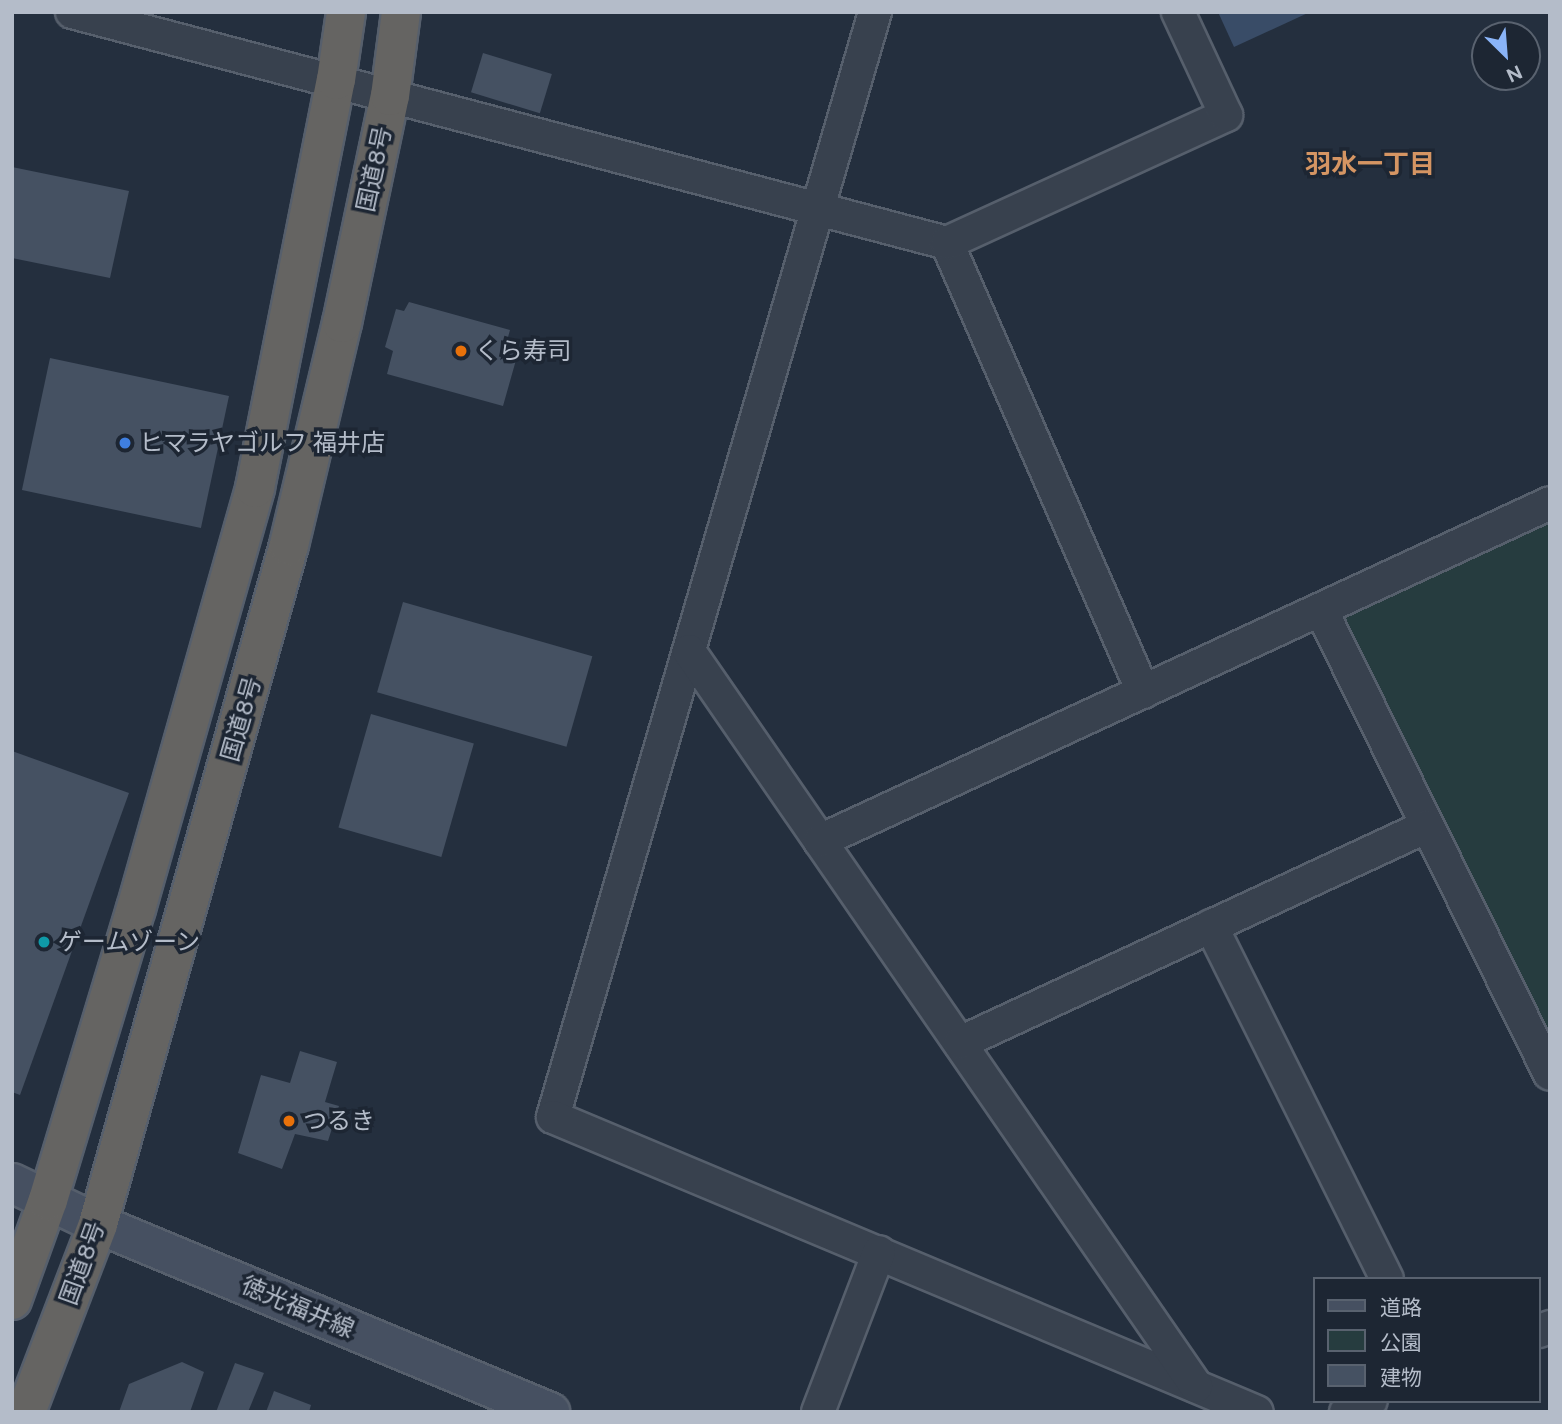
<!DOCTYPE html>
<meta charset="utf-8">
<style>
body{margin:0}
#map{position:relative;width:1562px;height:1424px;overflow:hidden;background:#242f3e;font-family:Figtree,"Noto Sans JP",sans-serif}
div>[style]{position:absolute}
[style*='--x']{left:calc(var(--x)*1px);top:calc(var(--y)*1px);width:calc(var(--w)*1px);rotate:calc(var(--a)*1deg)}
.green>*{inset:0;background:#263c3f}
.water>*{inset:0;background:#394c67}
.building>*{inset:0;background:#455162;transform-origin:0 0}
.roads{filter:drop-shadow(2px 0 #565f6c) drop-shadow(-2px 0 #565f6c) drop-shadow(0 2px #565f6c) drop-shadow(0 -2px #565f6c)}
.minor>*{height:32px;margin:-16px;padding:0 16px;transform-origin:16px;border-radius:16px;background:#38414e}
.secondary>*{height:38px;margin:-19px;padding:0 19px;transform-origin:19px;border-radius:19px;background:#465061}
.trunk>*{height:38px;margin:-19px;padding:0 19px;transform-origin:19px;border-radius:19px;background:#656462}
.dots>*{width:19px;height:19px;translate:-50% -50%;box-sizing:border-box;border:4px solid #1d2633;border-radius:50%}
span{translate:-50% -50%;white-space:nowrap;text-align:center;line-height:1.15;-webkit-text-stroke:7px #1d2633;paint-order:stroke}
.street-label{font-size:24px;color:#b4bcc9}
.poi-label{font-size:24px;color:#b4bcc9}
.left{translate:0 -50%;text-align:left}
.neighbourhood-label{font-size:26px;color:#d59563;font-weight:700}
.frame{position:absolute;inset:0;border:14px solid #b4bcc9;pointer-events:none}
.legend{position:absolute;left:1313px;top:1277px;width:228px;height:126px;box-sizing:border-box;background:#1d2633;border:2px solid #59626f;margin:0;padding:9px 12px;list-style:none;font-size:21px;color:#b4bcc9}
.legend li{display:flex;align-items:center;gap:14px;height:35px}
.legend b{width:35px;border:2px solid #59626f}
.north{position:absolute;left:1471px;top:21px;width:70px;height:70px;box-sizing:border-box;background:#1d2633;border:2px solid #59626f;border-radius:50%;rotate:155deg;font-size:19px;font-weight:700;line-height:28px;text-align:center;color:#b4bcc9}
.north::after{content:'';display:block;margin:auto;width:24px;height:32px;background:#8ab4f8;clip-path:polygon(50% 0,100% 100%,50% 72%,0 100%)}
</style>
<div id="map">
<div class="green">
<div style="clip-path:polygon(1550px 503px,1550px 1075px,1321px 610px)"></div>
</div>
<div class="water">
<div style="clip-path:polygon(1218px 12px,1310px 12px,1234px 47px)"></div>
</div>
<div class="building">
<div style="left:483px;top:53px;width:72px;height:41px;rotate:17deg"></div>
<div style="clip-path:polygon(12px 167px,129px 191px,110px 278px,12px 258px)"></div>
<div style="clip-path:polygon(409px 302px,510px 330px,505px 348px,518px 353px,503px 406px,387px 374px,393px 351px,385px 347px,396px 309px,404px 311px)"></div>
<div style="left:50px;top:358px;width:183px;height:135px;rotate:12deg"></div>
<div style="left:403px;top:602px;width:197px;height:94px;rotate:16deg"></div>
<div style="left:371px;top:714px;width:107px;height:118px;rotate:16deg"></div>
<div style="clip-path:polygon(12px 751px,129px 793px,20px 1095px,12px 1092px)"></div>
<div style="clip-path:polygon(300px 1051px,337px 1062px,325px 1102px,339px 1106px,328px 1141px,295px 1134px,282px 1169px,238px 1153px,261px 1075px,290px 1083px)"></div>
<div style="clip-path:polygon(182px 1362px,204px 1372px,190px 1412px,119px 1412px,129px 1384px)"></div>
<div style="clip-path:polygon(235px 1363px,264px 1373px,248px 1412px,216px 1412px)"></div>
<div style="clip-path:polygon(274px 1391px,311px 1405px,309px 1412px,266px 1412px)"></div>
</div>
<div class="roads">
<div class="minor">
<div style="--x:72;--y:12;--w:905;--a:14.79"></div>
<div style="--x:947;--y:243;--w:490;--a:66.4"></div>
<div style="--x:875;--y:12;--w:1151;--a:106.25"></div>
<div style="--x:553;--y:1117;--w:763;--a:22.74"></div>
<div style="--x:947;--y:243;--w:307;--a:-24.6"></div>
<div style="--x:1226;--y:115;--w:114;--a:-115"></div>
<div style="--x:1321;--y:610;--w:517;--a:63.73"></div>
<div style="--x:689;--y:651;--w:893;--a:55.4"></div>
<div style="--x:820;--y:841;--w:804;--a:-24.84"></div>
<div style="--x:1211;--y:926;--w:394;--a:63.5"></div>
<div style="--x:960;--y:1043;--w:515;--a:-24.92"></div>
<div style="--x:1539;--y:1331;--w:12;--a:-20"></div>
<div style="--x:818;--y:1412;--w:171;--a:-69.1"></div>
<div style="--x:1346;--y:1412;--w:27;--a:-24"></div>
</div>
<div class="secondary">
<div style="--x:12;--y:1183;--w:95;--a:25.5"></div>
<div style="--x:98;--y:1224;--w:490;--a:22.6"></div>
</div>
<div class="trunk">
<div style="--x:12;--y:1300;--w:106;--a:-70.2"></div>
<div style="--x:48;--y:1200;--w:304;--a:-73.2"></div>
<div style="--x:136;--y:909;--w:437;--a:-74.2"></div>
<div style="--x:255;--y:488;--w:416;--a:-78.8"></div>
<div style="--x:336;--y:80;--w:69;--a:-81.6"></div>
<div style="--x:26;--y:1412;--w:201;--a:-69"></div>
<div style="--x:98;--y:1224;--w:705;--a:-74.29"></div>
<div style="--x:289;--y:545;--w:228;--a:-76.6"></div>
<div style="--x:342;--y:323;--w:232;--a:-78.1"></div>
<div style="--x:390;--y:96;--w:85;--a:-82.5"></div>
</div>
</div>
<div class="dots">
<div style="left:461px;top:351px;background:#e8710a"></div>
<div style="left:125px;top:443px;background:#3f7fe0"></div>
<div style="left:44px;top:942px;background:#0f9aa8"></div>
<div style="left:289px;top:1121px;background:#e8710a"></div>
</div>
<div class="street-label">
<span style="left:374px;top:169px;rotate:-78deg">国道8号</span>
<span style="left:241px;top:719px;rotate:-74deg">国道8号</span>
<span style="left:82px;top:1263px;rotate:-70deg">国道8号</span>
<span style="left:298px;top:1307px;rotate:23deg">徳光福井線</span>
</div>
<div class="poi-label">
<span class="left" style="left:475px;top:351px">くら寿司</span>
<span class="left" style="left:139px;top:443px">ヒマラヤゴルフ 福井店</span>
<span class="left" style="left:58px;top:942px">ゲームゾーン</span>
<span class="left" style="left:303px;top:1121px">つるき</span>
</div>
<div class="neighbourhood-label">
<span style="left:1370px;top:165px">羽水一丁目</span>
</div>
<div class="frame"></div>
<ul class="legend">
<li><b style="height:9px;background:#465061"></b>道路</li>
<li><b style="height:19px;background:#263c3f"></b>公園</li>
<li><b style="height:19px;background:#455162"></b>建物</li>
</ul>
<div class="north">N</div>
</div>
